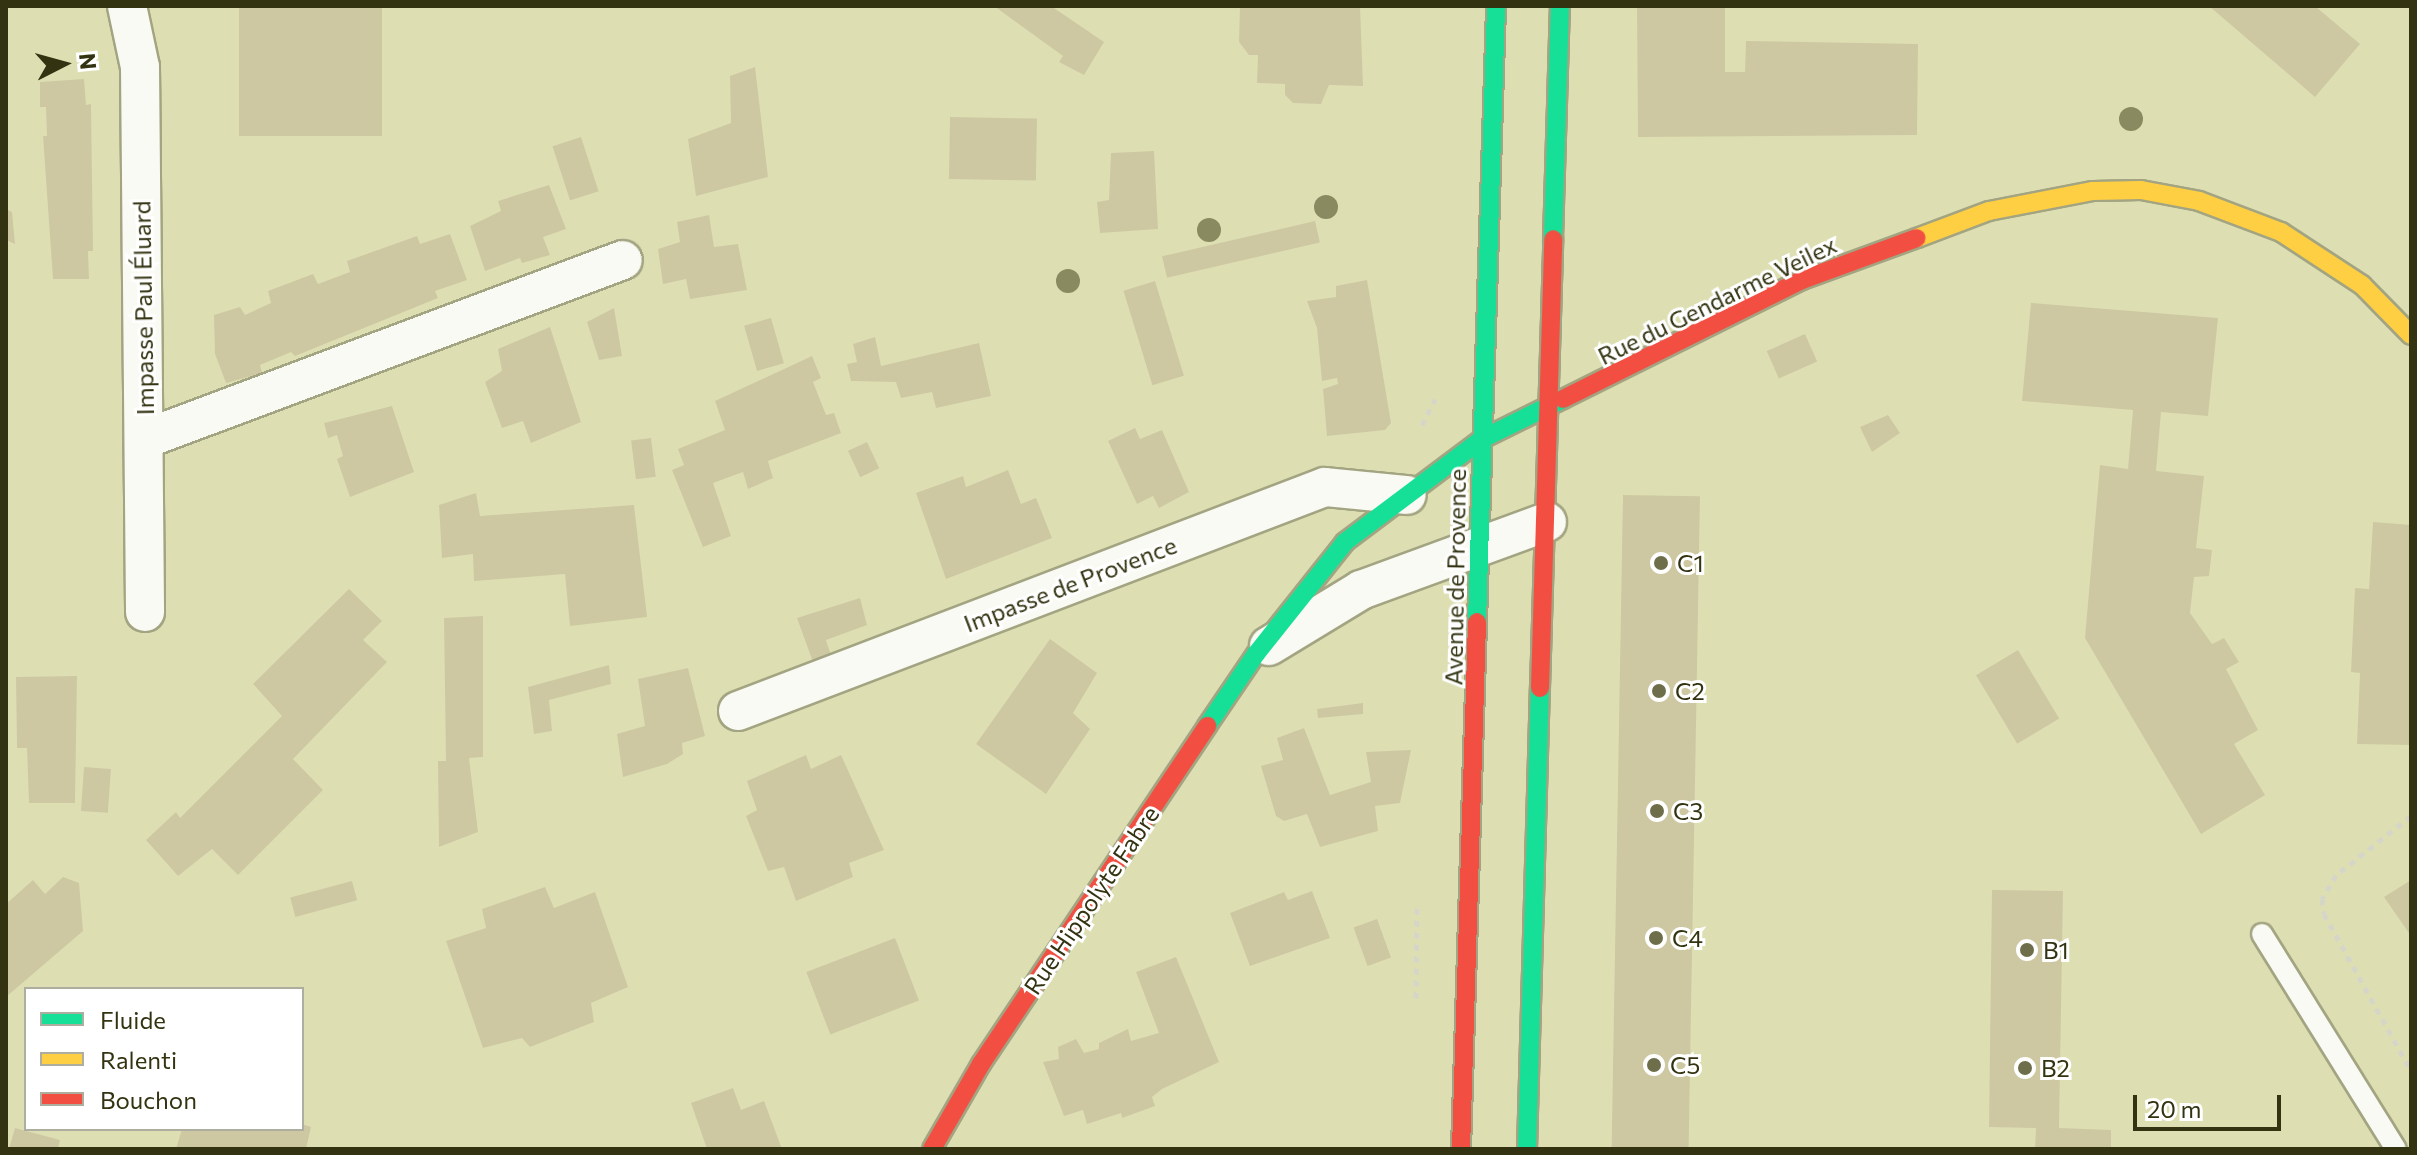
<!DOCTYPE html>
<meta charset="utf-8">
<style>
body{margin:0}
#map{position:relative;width:2417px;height:1155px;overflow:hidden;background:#dddfb3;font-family:Commissioner,sans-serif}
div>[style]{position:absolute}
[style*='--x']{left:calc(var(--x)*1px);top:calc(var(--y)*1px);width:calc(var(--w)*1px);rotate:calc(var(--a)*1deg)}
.building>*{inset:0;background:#cec8a2;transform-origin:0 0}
.path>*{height:5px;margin-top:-2.5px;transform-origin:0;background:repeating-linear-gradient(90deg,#d6d6c8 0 6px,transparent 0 12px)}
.roads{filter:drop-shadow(2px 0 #a3a481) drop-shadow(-2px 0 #a3a481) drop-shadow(0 2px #a3a481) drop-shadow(0 -2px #a3a481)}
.lane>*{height:20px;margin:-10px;padding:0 10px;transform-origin:10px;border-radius:10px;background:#fafaf4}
.street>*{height:38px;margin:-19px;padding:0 19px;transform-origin:19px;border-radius:19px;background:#fafaf4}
.fast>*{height:18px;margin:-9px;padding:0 9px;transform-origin:9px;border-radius:9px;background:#16e098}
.slow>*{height:18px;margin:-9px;padding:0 9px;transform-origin:9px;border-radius:9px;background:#ffcf43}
.jam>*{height:18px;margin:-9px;padding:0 9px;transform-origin:9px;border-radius:9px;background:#f24e42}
.trees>*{width:24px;height:24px;margin:-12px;border-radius:50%;background:#898a5f}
.dots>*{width:22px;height:22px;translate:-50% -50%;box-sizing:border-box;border:4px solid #fff;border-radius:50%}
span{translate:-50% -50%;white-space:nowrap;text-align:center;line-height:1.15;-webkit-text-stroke:6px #fff;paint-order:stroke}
.street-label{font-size:24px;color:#333312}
.poi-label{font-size:24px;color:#333312}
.left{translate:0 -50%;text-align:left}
.frame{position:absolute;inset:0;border:8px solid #333312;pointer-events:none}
.legend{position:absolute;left:24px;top:987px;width:280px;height:144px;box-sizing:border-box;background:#fff;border:2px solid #adada0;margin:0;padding:10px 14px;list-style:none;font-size:24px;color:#333312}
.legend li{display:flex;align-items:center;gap:16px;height:40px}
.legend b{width:40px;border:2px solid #adada0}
.north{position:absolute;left:24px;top:24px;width:80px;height:80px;-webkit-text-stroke:6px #fff;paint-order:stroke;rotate:84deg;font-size:22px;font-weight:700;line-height:32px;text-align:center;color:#333312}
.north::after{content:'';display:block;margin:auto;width:28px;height:36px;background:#333312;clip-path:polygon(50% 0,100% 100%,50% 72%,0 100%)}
.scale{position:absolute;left:2133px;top:1095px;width:148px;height:36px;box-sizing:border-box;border:4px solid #333312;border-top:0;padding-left:10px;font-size:24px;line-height:28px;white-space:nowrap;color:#333312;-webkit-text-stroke:6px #fff;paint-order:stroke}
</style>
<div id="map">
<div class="building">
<div style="left:239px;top:6px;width:143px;height:130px"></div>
<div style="clip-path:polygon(994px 6px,1051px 6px,1104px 42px,1084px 75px,1059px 62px,1063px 56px)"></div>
<div style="clip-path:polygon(1240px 6px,1360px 6px,1363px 86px,1329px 85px,1321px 104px,1293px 103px,1285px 95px,1285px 84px,1257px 83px,1258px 55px,1249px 55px,1239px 42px)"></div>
<div style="clip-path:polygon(1637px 6px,1725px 6px,1725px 72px,1745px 72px,1746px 41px,1918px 44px,1917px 135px,1638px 137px)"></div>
<div style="clip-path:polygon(2209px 6px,2315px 6px,2360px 44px,2315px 97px)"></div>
<div style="clip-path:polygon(755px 67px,768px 177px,696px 196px,688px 139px,731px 123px,730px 76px)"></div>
<div style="clip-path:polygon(84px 79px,86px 105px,91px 104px,93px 251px,88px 251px,89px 279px,53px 279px,43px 136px,47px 136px,46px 107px,40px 107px,40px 82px)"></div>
<div style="left:950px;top:117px;width:87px;height:62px;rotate:1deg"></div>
<div style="left:581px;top:137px;width:57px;height:30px;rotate:72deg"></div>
<div style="clip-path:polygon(1154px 151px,1158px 229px,1100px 233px,1097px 202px,1109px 200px,1111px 153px)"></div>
<div style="clip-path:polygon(549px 185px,566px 229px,543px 237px,550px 255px,522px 263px,520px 258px,485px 271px,470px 226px,501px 211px,498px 201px)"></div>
<div style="clip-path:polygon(6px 209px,12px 212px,15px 244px,6px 240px)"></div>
<div style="clip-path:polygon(709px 215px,714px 247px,738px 244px,747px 290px,690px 299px,686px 279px,663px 284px,658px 249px,680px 242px,677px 222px)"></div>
<div style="left:1315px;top:221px;width:22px;height:157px;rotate:77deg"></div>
<div style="clip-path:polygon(450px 234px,467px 280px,435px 291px,438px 298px,295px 356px,291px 352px,260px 365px,262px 373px,226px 383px,215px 354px,214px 315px,240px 307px,245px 315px,271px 303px,268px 291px,313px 274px,318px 284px,350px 272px,347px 261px,417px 236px,420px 244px)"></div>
<div style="clip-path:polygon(1367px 280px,1391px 423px,1385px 430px,1327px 436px,1323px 389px,1338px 384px,1337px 378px,1322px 381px,1317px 328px,1307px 301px,1336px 297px,1336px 286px)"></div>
<div style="left:1155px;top:281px;width:99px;height:33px;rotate:73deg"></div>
<div style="clip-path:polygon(2031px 303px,2218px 318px,2208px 416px,2161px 412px,2156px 471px,2204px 476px,2196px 548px,2212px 550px,2209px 576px,2194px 577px,2190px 613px,2212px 644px,2224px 638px,2239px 662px,2226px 669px,2258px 730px,2234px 744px,2265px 795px,2201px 834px,2085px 638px,2100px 465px,2128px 469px,2133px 410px,2022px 401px)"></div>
<div style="clip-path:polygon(614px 308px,622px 356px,599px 360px,587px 322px)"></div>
<div style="left:771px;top:318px;width:47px;height:28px;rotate:74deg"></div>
<div style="clip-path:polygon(550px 327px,581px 422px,531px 443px,523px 421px,502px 428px,485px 382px,502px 371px,498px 349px)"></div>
<div style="left:1805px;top:334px;width:30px;height:42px;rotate:66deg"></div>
<div style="clip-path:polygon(875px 337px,881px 366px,979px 343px,991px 396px,936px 408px,932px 392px,901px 398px,896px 382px,851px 381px,847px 364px,857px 362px,853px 344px)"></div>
<div style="clip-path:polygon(812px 356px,821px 378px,813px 382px,826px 415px,834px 413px,841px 433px,768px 461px,773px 478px,748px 489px,743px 472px,713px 483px,731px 536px,703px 547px,672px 470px,684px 465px,678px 449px,725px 430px,715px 401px)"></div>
<div style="clip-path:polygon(392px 406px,414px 472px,350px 497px,337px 459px,343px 456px,337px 435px,328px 438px,324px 423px)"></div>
<div style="clip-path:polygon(1888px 415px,1900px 433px,1872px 452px,1860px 427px)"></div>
<div style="clip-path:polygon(1135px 428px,1140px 439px,1162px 430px,1189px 492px,1159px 508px,1153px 496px,1137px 504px,1108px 441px)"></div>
<div style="left:651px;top:438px;width:39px;height:20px;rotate:83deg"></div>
<div style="left:867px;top:442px;width:29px;height:21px;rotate:65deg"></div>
<div style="clip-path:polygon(1008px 470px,1021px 504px,1036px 498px,1052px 538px,946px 579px,916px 493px,963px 476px,966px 487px)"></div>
<div style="clip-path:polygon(476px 493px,480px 516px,634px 505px,647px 617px,570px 626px,565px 574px,474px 581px,473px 554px,442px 558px,439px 505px)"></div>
<div style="left:1623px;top:495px;width:77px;height:654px;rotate:1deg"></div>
<div style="clip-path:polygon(2373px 522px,2411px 525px,2411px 745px,2357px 744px,2360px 673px,2351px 672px,2355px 588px,2369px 589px)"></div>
<div style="clip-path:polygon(349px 589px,382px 621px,363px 640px,387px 662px,293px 759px,323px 790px,238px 875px,212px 849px,178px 876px,146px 840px,176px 812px,180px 818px,282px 716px,253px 684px)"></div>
<div style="clip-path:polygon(860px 598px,867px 625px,826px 640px,835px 667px,817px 673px,797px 618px)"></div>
<div style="clip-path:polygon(483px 616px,483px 757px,469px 758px,478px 832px,439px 847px,438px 761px,446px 761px,444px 618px)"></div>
<div style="clip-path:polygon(1050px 639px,1097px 673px,1073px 713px,1090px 729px,1046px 794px,976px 744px)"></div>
<div style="left:2018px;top:650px;width:80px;height:49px;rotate:59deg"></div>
<div style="clip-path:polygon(609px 665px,611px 684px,549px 700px,552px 731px,534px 734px,528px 687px)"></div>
<div style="clip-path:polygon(688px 668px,705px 736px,682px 743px,683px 754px,667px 764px,623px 777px,617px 734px,645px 726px,638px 679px)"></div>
<div style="clip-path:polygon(77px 676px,75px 803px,29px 803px,27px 748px,17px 748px,16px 677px)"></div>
<div style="clip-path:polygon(1363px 703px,1363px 714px,1318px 718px,1317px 709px)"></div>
<div style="clip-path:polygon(1304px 728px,1330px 795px,1371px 782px,1366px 752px,1411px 750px,1400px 803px,1375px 806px,1378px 831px,1320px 847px,1307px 814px,1284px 821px,1276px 816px,1261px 766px,1283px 760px,1277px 738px)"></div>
<div style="clip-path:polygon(806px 755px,811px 769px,841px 755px,884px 850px,849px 863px,853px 877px,796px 901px,784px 867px,768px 871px,746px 816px,757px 810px,747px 781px)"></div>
<div style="left:84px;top:767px;width:27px;height:44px;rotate:4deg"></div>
<div style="clip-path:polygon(63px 877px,79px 883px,83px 931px,6px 997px,6px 904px,33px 880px,45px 894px)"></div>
<div style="clip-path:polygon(2411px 880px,2411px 936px,2384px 897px)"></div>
<div style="left:352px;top:881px;width:20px;height:64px;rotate:75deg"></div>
<div style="clip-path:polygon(545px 887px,554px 908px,595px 892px,628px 987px,591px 1003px,594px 1022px,530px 1047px,522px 1038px,483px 1048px,446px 941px,486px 928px,482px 909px)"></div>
<div style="clip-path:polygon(1992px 890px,2063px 891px,2059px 1128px,2111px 1130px,2111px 1149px,2035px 1149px,2036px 1128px,1989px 1127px)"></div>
<div style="clip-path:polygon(1312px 891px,1330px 938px,1250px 966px,1230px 913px,1284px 892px,1288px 900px)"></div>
<div style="left:1377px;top:919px;width:41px;height:25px;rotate:70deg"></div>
<div style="left:895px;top:938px;width:67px;height:95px;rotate:69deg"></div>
<div style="clip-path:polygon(1176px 957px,1219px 1062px,1162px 1089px,1152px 1097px,1155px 1106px,1122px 1118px,1121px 1113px,1087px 1124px,1083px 1110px,1064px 1116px,1043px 1062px,1059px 1059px,1058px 1047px,1076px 1039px,1084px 1053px,1099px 1049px,1099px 1043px,1128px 1029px,1131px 1041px,1159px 1033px,1136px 972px)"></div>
<div style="clip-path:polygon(733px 1088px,741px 1110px,764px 1101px,782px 1149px,707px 1149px,691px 1103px)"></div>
<div style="clip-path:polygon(302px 1124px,311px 1127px,306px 1149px,176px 1149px,182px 1129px,302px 1129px)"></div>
<div style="clip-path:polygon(15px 1128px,60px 1140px,58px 1149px,9px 1149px)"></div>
</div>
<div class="path">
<div style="--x:1422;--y:425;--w:29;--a:-63"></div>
<div style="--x:2411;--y:816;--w:95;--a:141.8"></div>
<div style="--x:2336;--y:875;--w:28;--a:120"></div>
<div style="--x:2322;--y:899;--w:15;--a:82"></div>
<div style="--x:2324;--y:914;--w:179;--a:61"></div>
<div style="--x:1416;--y:998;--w:94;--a:-89.4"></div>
</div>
<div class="roads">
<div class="lane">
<div style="--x:2262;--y:934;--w:253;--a:58.1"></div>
</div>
<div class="street">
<div style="--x:127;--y:6;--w:62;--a:78"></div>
<div style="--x:140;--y:67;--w:545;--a:89.47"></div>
<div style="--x:145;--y:439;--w:510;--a:-20.53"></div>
<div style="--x:1269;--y:646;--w:108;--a:-31.3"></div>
<div style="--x:1361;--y:590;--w:198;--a:-20.1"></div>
<div style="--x:738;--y:711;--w:628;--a:-20.89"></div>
<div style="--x:1325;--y:487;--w:82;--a:5.6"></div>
</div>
<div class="fast">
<div style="--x:1553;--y:239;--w:233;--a:-88.3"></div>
<div style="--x:1477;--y:622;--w:616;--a:-88.23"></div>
<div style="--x:1207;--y:726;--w:87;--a:-55.8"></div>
<div style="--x:1256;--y:654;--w:143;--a:-51.5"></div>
<div style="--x:1345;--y:542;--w:171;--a:-36.9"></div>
<div style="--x:1482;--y:439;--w:90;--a:-26.3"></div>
<div style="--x:1527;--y:1149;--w:461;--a:-88.4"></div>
</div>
<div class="slow">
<div style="--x:1917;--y:238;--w:77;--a:-20.6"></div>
<div style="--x:1989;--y:211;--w:106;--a:-10.9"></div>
<div style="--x:2093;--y:191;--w:48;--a:-1.2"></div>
<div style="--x:2141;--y:190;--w:59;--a:10.7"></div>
<div style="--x:2199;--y:201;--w:88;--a:20.7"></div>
<div style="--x:2281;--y:232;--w:97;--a:33.2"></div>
<div style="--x:2362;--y:285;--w:70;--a:45.6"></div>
</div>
<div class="jam">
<div style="--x:1563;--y:399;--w:267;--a:-26.5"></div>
<div style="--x:1802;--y:280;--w:122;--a:-20.1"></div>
<div style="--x:1540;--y:688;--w:449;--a:-88.3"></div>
<div style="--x:932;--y:1149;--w:98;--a:-60"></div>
<div style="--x:981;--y:1064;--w:407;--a:-56.2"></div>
<div style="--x:1461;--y:1149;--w:527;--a:-88.26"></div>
</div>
</div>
<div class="trees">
<div style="left:2131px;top:119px"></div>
<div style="left:1326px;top:207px"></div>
<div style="left:1209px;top:230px"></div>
<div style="left:1068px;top:281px"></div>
</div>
<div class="dots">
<div style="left:1661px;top:563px;background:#6e6f4a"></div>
<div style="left:1659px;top:691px;background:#6e6f4a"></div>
<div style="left:1657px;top:811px;background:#6e6f4a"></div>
<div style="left:1656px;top:938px;background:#6e6f4a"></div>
<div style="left:2027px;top:950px;background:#6e6f4a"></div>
<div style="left:1654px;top:1065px;background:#6e6f4a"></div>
<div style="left:2025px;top:1068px;background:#6e6f4a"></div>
</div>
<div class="street-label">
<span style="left:1717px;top:300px;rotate:-26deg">Rue du Gendarme Veilex</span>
<span style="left:143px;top:308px;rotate:-91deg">Impasse Paul Éluard</span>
<span style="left:1455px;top:577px;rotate:-89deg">Avenue de Provence</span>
<span style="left:1070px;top:584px;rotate:-21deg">Impasse de Provence</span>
<span style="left:1091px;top:900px;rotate:-56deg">Rue Hippolyte Fabre</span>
</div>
<div class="poi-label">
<span class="left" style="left:1677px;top:563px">C1</span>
<span class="left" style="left:1675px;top:691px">C2</span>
<span class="left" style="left:1673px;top:811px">C3</span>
<span class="left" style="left:1672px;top:938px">C4</span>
<span class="left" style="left:2043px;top:950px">B1</span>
<span class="left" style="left:1670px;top:1065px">C5</span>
<span class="left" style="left:2041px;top:1068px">B2</span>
</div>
<div class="frame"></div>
<ul class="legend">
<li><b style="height:10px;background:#16e098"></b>Fluide</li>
<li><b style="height:10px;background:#ffcf43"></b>Ralenti</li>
<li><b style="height:10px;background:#f24e42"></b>Bouchon</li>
</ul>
<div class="north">N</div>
<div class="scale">20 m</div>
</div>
